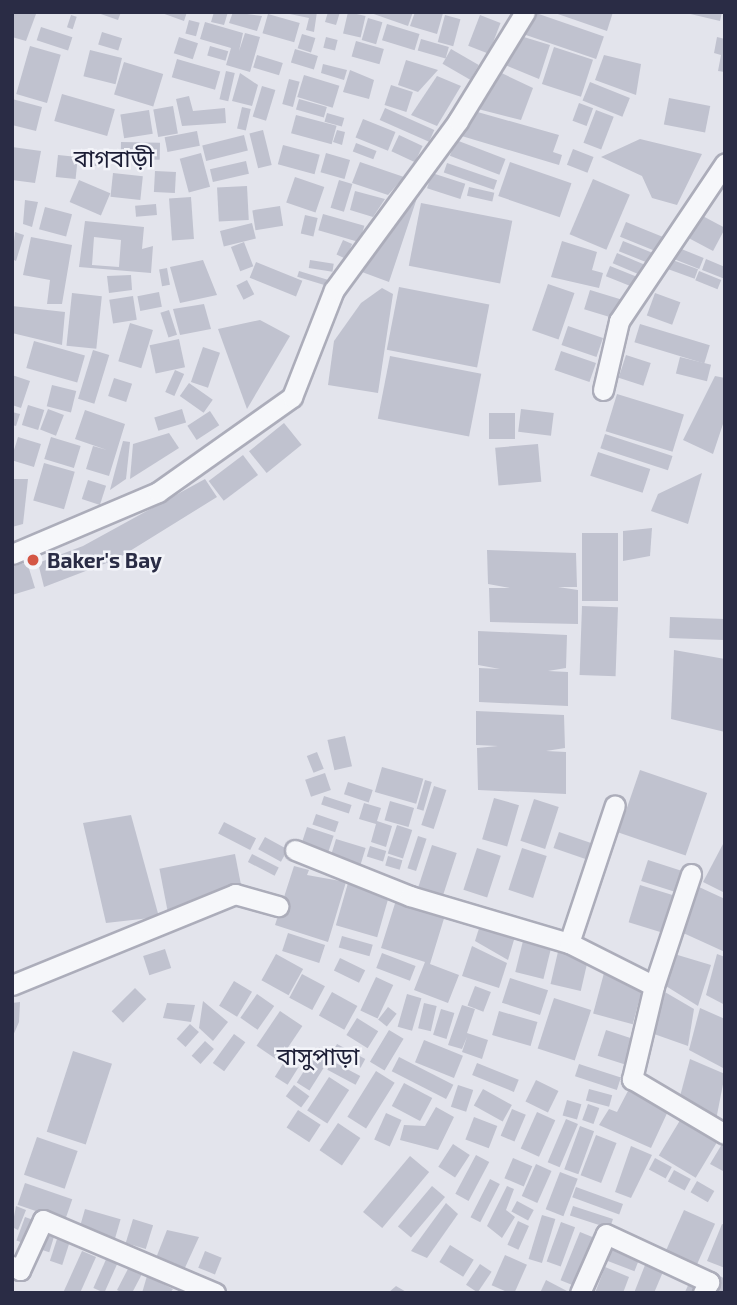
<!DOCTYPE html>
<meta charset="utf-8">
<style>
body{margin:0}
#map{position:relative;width:737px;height:1305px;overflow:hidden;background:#e3e4ec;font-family:"Exo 2","Noto Sans Bengali",sans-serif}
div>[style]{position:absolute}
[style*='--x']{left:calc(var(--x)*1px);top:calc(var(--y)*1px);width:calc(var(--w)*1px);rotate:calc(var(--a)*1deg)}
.building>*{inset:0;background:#c0c2cf;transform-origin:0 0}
.roads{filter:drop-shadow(2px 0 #acadba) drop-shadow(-2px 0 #acadba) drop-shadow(0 2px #acadba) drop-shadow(0 -2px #acadba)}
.street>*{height:19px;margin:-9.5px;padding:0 9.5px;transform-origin:9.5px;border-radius:9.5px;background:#f6f7fa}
.dots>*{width:19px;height:19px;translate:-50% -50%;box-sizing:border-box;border:4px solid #f3f4f9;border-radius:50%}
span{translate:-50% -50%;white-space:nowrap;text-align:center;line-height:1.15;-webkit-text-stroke:5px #f3f4f9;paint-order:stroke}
.poi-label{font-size:21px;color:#2a2c45;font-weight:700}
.left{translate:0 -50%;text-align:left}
.quarter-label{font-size:24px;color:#1c1e36}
.frame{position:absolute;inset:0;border:14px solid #2a2c45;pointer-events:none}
</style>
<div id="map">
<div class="building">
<div style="clip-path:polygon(12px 12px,36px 14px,26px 41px,12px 37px)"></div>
<div style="clip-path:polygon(95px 12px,121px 12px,118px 20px)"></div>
<div style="clip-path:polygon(159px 12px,187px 12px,184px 21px)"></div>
<div style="clip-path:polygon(214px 12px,228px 12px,224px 25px,211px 22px)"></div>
<div style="clip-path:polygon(233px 12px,262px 16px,257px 31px,229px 23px)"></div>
<div style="clip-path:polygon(296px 12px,317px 12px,314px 32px,306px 30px,309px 18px,285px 13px)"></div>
<div style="clip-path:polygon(328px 12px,340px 12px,336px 25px,325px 22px)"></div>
<div style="left:348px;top:12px;width:18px;height:22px;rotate:13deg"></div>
<div style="clip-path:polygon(368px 12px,413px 12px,408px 26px)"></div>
<div style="clip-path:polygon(415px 12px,443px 13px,437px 34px,410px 26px)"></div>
<div style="left:533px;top:12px;width:75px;height:24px;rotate:19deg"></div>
<div style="clip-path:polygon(552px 12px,613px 12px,607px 31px)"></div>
<div style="clip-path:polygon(682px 12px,722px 12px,720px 21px)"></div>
<div style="left:268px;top:14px;width:33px;height:20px;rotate:16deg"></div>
<div style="left:71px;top:15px;width:6px;height:13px;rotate:18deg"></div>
<div style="left:445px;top:15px;width:16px;height:28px;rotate:15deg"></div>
<div style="left:480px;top:15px;width:22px;height:33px;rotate:21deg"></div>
<div style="left:368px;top:18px;width:15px;height:23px;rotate:16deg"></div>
<div style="left:189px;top:20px;width:11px;height:14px;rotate:15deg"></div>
<div style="clip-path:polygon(205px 22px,243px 33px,239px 51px,245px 33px,260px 37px,250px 72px,226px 65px,231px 48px,200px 39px)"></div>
<div style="left:387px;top:24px;width:34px;height:17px;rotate:17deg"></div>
<div style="left:41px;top:27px;width:33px;height:14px;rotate:18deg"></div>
<div style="left:102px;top:32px;width:21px;height:13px;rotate:17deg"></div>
<div style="left:302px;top:34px;width:14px;height:15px;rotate:17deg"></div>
<div style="clip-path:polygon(514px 34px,550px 45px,539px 79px,498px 62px)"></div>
<div style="left:179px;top:37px;width:20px;height:17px;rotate:18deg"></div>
<div style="left:326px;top:37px;width:12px;height:11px;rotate:14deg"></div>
<div style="clip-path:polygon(717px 37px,725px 39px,725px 72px,718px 71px,721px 55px,714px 53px)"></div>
<div style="left:421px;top:39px;width:29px;height:12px;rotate:16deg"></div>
<div style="left:356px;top:41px;width:29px;height:16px;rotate:16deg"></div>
<div style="left:30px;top:46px;width:32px;height:50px;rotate:16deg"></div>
<div style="left:210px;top:46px;width:19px;height:10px;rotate:16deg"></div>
<div style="left:554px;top:47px;width:41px;height:39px;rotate:18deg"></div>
<div style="left:295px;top:49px;width:24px;height:14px;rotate:17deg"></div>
<div style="left:451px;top:49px;width:32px;height:17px;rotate:30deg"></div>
<div style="left:90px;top:50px;width:33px;height:27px;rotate:14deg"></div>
<div style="left:257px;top:55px;width:27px;height:13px;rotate:17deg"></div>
<div style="clip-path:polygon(604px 55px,641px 64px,636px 95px,595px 80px)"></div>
<div style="left:177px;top:59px;width:45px;height:19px;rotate:16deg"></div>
<div style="clip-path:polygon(406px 60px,438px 70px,418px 92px,398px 85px)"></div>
<div style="left:124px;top:62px;width:41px;height:34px;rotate:17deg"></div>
<div style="clip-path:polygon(323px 64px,347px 70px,344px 80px,321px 73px)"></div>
<div style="clip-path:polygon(493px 69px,533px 88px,521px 120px,474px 108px)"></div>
<div style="clip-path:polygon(350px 70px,374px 80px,369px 99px,343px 92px)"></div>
<div style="left:226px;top:71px;width:9px;height:29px;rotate:13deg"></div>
<div style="clip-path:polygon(240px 73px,258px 85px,252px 106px,232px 101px)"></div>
<div style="left:304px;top:75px;width:37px;height:23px;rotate:17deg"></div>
<div style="clip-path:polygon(437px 76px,461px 86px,437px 126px,411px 115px)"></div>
<div style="left:289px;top:79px;width:11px;height:26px;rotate:15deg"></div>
<div style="left:590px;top:82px;width:43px;height:20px;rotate:22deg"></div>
<div style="left:391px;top:85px;width:23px;height:21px;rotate:18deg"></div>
<div style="left:262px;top:86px;width:14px;height:32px;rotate:17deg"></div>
<div style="left:62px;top:94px;width:55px;height:28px;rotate:16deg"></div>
<div style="clip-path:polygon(189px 96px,193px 111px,225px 108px,226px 123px,182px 126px,176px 99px)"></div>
<div style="left:669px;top:98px;width:42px;height:27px;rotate:11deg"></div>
<div style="clip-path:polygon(12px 99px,42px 107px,36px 131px,12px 125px)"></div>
<div style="left:299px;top:99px;width:29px;height:11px;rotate:16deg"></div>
<div style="left:579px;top:103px;width:15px;height:19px;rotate:20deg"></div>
<div style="left:173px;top:106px;width:28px;height:20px;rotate:80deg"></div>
<div style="left:242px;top:107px;width:9px;height:22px;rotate:13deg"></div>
<div style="left:385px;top:108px;width:54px;height:13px;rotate:24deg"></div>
<div style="clip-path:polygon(467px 109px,559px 135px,553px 152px,562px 155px,559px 165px,455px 134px)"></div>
<div style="left:149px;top:110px;width:24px;height:29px;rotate:81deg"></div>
<div style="left:596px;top:110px;width:19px;height:35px;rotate:21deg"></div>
<div style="left:327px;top:113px;width:18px;height:9px;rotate:16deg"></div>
<div style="left:296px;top:115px;width:42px;height:19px;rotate:15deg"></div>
<div style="left:363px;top:119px;width:35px;height:20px;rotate:22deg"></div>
<div style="left:263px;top:130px;width:36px;height:14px;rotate:76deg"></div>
<div style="clip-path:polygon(337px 130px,345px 132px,342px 145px,333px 142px)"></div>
<div style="left:197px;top:131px;width:15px;height:33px;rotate:79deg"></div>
<div style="left:244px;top:135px;width:16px;height:43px;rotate:76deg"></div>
<div style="left:399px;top:135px;width:26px;height:18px;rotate:25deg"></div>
<div style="clip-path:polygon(640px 139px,702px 154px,677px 205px,652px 198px,642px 176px,601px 157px)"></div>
<div style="left:456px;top:140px;width:53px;height:17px;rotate:21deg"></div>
<div style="left:121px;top:142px;width:39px;height:17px;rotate:1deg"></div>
<div style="left:356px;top:143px;width:22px;height:9px;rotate:21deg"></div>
<div style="left:283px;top:145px;width:38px;height:20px;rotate:15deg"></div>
<div style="clip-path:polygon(12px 147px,41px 151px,35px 183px,12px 180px)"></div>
<div style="left:573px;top:149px;width:22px;height:17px;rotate:21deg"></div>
<div style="left:113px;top:150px;width:13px;height:32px;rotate:81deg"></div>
<div style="left:201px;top:153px;width:35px;height:22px;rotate:75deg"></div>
<div style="left:326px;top:153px;width:25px;height:20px;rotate:16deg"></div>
<div style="left:58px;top:155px;width:20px;height:22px;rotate:6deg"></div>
<div style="left:246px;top:161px;width:13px;height:37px;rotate:77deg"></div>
<div style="clip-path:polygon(360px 162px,404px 177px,388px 195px,352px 183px)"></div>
<div style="left:510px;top:162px;width:65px;height:36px;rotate:19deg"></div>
<div style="left:447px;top:163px;width:53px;height:10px;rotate:19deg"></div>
<div style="left:155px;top:171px;width:21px;height:21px;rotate:3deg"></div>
<div style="left:113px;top:173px;width:30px;height:24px;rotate:6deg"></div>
<div style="left:432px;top:173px;width:35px;height:16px;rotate:18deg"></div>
<div style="left:295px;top:177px;width:31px;height:27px;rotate:19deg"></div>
<div style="left:593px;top:179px;width:40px;height:60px;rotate:23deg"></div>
<div style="left:79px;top:180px;width:34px;height:24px;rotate:23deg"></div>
<div style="left:339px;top:180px;width:14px;height:29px;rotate:17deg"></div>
<div style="left:247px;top:186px;width:34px;height:30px;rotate:87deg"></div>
<div style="left:469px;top:187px;width:26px;height:9px;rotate:13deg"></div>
<div style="clip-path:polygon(355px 191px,385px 199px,373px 217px,350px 210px)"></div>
<div style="clip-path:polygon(403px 193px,418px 195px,389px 282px,362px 272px)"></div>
<div style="left:191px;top:197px;width:42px;height:22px;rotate:86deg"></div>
<div style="clip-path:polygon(25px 200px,38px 202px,32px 227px,23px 224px)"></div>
<div style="left:421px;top:203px;width:93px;height:64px;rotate:11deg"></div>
<div style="left:156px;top:204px;width:11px;height:21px;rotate:85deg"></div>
<div style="left:280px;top:206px;width:20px;height:28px;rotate:81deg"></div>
<div style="left:45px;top:207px;width:28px;height:23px;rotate:15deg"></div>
<div style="left:697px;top:213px;width:32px;height:26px;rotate:28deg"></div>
<div style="left:323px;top:214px;width:43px;height:17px;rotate:16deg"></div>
<div style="left:305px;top:215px;width:13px;height:19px;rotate:13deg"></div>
<div style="clip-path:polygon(evenodd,85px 221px,144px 227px,142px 249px,153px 246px,151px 273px,79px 267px,85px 221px,94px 237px,121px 240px,119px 267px,92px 265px,94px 237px)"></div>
<div style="left:626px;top:222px;width:42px;height:16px;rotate:22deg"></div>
<div style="left:252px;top:223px;width:16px;height:33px;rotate:76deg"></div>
<div style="clip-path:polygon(15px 232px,24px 235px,16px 261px,12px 259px)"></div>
<div style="clip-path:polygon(31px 237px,72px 245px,62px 304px,47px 304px,50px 280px,23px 275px)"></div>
<div style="left:343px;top:240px;width:10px;height:16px;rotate:24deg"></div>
<div style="clip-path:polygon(562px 241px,597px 252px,592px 270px,603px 273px,599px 288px,551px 277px)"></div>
<div style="left:623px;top:241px;width:35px;height:11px;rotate:22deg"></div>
<div style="left:244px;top:242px;width:26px;height:14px;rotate:69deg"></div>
<div style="left:674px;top:246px;width:32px;height:12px;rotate:22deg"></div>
<div style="left:617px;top:253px;width:34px;height:11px;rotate:23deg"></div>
<div style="left:667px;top:258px;width:33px;height:10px;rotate:20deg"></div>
<div style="clip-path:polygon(706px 259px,725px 267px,725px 279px,702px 270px)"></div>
<div style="clip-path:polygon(203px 260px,217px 295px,180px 303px,170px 267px)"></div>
<div style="left:310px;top:260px;width:24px;height:8px;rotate:9deg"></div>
<div style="left:256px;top:262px;width:50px;height:17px;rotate:22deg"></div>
<div style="left:610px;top:266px;width:35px;height:11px;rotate:22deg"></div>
<div style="left:167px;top:268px;width:17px;height:8px;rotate:80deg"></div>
<div style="left:299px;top:271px;width:30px;height:6px;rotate:17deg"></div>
<div style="left:699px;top:271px;width:24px;height:10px;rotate:22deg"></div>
<div style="clip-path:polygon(131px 275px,132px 290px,109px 293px,107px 276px)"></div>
<div style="left:247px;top:280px;width:16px;height:12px;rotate:63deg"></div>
<div style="left:548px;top:284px;width:28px;height:49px;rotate:19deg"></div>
<div style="left:399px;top:287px;width:92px;height:64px;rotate:11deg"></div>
<div style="clip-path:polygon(382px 288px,393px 294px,378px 393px,328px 385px,334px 341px,361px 303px)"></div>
<div style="left:590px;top:290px;width:37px;height:20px;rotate:17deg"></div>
<div style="left:159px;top:292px;width:15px;height:22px;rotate:79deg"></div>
<div style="left:72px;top:293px;width:30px;height:53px;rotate:6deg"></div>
<div style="left:655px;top:293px;width:27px;height:24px;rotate:20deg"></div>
<div style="left:133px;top:296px;width:24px;height:24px;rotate:81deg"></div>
<div style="clip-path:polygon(204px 304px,211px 329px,180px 335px,173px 309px)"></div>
<div style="clip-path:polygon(12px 306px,65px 312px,62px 345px,12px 333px)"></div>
<div style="left:169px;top:310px;width:26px;height:9px;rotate:72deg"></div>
<div style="clip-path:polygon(260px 320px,290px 336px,247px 409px,218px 329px)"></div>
<div style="left:130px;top:323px;width:24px;height:40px;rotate:17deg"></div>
<div style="left:640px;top:324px;width:73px;height:19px;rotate:17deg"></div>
<div style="left:568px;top:326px;width:37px;height:20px;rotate:19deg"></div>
<div style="left:179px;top:339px;width:29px;height:30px;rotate:78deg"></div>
<div style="left:34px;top:341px;width:53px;height:28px;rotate:16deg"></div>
<div style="left:203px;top:347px;width:18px;height:37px;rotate:19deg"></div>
<div style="left:93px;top:350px;width:17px;height:51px;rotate:17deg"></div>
<div style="left:561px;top:351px;width:37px;height:20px;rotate:19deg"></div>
<div style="left:626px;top:355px;width:26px;height:24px;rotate:18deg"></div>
<div style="left:390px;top:356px;width:93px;height:64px;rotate:11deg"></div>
<div style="left:680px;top:357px;width:32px;height:17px;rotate:14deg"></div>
<div style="left:175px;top:370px;width:10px;height:24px;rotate:24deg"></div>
<div style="clip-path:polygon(12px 375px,30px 381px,21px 408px,12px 405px)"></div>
<div style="clip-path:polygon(715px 376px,725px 378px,725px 418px,713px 454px,683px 440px)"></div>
<div style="left:114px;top:378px;width:19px;height:19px;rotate:18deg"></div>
<div style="left:189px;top:383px;width:29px;height:16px;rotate:35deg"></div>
<div style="left:52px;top:385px;width:25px;height:22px;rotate:14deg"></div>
<div style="left:617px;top:394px;width:70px;height:39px;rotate:17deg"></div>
<div style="left:28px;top:405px;width:17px;height:21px;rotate:17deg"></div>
<div style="left:48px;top:409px;width:17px;height:22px;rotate:21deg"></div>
<div style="left:182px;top:409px;width:14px;height:29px;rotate:73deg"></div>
<div style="left:521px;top:409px;width:33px;height:23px;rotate:7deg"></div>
<div style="clip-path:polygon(85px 410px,125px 424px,109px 476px,86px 469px,93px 446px,107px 450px,75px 439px)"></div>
<div style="left:210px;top:411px;width:17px;height:27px;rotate:57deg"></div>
<div style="clip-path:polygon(12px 412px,20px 414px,16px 426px,12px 425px)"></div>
<div style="left:515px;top:413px;width:26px;height:26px;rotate:90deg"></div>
<div style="left:284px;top:423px;width:28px;height:45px;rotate:51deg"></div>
<div style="clip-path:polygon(169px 433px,179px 448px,130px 479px,133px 444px)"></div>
<div style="left:605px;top:434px;width:71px;height:15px;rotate:18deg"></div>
<div style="left:18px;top:437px;width:24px;height:24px;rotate:17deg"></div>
<div style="left:51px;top:437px;width:31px;height:23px;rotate:17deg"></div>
<div style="clip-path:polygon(123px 441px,130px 442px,126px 479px,110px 490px)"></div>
<div style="left:538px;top:444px;width:38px;height:43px;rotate:85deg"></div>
<div style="left:598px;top:452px;width:55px;height:25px;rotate:18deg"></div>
<div style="left:243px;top:455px;width:25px;height:43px;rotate:53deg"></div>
<div style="left:44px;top:463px;width:32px;height:39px;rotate:16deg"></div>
<div style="clip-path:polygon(702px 473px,688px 524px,651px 511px,658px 494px)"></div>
<div style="clip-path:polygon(12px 479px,28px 479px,23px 524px,12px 527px)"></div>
<div style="clip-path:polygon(205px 479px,217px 497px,117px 559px,44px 587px,38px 563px,83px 546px)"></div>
<div style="left:88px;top:480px;width:19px;height:20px;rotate:18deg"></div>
<div style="clip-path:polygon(652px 528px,650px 556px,623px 561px,623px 531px)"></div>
<div style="left:582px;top:533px;width:36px;height:68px"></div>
<div style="clip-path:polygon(487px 550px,576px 553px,577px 587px,558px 587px,578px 590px,578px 624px,490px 622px,489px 588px,510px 588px,488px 584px)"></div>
<div style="clip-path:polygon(27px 562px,35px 588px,12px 595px,12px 567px)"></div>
<div style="left:582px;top:606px;width:36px;height:69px;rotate:2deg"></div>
<div style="left:670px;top:617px;width:55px;height:21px;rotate:2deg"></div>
<div style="clip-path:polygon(478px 631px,567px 635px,566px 668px,548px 671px,568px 672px,568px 706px,479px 702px,479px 668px,500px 669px,478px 665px)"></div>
<div style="clip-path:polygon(674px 650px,725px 659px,725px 732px,671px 719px)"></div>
<div style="clip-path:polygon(476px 711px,564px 715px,565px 748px,546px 751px,566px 752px,566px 794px,478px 790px,477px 748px,498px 746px,476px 745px)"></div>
<div style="left:345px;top:736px;width:31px;height:18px;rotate:77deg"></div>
<div style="left:317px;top:752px;width:18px;height:11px;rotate:68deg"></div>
<div style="left:382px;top:767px;width:43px;height:26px;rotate:16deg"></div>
<div style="left:640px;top:770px;width:71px;height:66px;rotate:19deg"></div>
<div style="left:325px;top:773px;width:18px;height:21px;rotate:71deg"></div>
<div style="left:425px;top:780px;width:7px;height:30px;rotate:16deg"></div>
<div style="left:348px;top:782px;width:26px;height:13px;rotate:18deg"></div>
<div style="left:434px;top:786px;width:13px;height:41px;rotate:18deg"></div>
<div style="left:324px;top:796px;width:29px;height:9px;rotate:18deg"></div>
<div style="left:494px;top:798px;width:26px;height:43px;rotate:16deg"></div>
<div style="left:534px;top:799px;width:26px;height:44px;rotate:18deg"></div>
<div style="left:390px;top:801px;width:25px;height:20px;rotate:16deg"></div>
<div style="clip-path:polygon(364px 803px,381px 808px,377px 821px,392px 826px,386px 847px,371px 842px,376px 824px,359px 819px)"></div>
<div style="left:316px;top:814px;width:24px;height:11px;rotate:19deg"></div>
<div style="clip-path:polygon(131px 815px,159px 917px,106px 923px,83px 823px)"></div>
<div style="left:224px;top:822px;width:36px;height:13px;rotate:27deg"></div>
<div style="left:397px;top:825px;width:16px;height:30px;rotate:18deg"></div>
<div style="left:307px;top:827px;width:28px;height:23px;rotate:18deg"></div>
<div style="left:559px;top:832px;width:40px;height:17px;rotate:19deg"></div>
<div style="left:418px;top:836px;width:9px;height:34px;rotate:18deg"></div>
<div style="left:265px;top:837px;width:26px;height:14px;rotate:29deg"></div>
<div style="left:336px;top:839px;width:31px;height:18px;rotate:17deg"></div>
<div style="clip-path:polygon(723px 844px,725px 845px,725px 893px,703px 882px)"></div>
<div style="left:432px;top:845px;width:26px;height:44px;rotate:18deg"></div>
<div style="left:370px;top:846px;width:17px;height:11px;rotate:17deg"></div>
<div style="left:477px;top:848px;width:25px;height:44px;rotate:18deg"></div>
<div style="left:522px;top:848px;width:26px;height:44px;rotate:18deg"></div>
<div style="left:235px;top:854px;width:43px;height:77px;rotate:79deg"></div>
<div style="left:252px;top:854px;width:30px;height:9px;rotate:27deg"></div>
<div style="left:388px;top:856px;width:15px;height:10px;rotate:16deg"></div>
<div style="left:648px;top:860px;width:40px;height:22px;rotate:18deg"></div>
<div style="clip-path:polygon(294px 866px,309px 870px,307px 875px,346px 882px,328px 942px,275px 925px)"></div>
<div style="left:348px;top:883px;width:43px;height:44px;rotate:16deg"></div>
<div style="left:640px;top:885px;width:39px;height:39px;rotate:17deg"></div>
<div style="clip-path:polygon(699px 887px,725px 899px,725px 952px,681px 932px)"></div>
<div style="clip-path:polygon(397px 897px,446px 912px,430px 964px,459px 975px,448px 1003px,414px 990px,425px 962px,381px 948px)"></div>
<div style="clip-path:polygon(481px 922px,516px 933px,508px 960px,475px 941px)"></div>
<div style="left:288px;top:933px;width:39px;height:19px;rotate:18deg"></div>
<div style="left:342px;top:936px;width:32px;height:12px;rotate:16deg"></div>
<div style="left:524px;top:937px;width:29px;height:36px;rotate:14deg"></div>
<div style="left:560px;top:943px;width:31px;height:42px;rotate:13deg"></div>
<div style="clip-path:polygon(472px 946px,507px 963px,499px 988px,462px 976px)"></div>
<div style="left:165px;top:949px;width:20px;height:23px;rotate:72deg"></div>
<div style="left:382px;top:953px;width:36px;height:16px;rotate:21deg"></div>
<div style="clip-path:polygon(671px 953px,711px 965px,698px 1006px,661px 983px)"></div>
<div style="left:276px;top:954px;width:31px;height:30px;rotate:29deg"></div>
<div style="clip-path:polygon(717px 954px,725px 957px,725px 1005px,706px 995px)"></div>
<div style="left:340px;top:958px;width:28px;height:14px;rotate:26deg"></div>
<div style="left:604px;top:973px;width:41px;height:42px;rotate:15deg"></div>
<div style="left:302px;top:974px;width:26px;height:27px;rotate:28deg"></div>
<div style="left:376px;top:977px;width:19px;height:37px;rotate:25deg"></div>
<div style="left:510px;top:978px;width:40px;height:26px;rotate:18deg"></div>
<div style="left:234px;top:981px;width:21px;height:29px;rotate:31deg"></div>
<div style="left:475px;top:986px;width:17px;height:21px;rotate:21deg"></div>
<div style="left:135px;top:988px;width:16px;height:33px;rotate:45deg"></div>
<div style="clip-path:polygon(658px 988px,694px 1009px,688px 1046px,654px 1034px)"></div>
<div style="left:332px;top:992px;width:29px;height:27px;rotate:29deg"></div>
<div style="left:257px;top:994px;width:21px;height:29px;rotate:35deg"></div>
<div style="left:407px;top:994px;width:15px;height:34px;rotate:16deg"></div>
<div style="left:554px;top:998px;width:39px;height:53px;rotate:18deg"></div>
<div style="clip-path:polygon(203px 1001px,228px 1022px,213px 1041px,199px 1028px)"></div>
<div style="clip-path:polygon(20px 1002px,19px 1022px,12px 1038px,12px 1003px)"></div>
<div style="clip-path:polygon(167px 1003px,195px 1005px,191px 1022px,163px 1018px)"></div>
<div style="left:424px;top:1003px;width:13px;height:26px;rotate:13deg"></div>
<div style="clip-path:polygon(462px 1005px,475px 1009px,467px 1033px,488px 1040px,482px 1059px,462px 1052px,467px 1037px,462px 1049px,448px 1045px)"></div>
<div style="left:388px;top:1007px;width:11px;height:16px;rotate:38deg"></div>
<div style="clip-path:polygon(700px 1008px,725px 1019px,725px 1069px,689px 1050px)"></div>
<div style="left:441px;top:1009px;width:14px;height:27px;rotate:17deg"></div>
<div style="left:280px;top:1011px;width:27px;height:42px;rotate:34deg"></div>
<div style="left:499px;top:1011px;width:40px;height:25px;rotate:16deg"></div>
<div style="left:357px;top:1018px;width:25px;height:20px;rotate:32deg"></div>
<div style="left:190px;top:1024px;width:12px;height:20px;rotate:42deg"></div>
<div style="left:389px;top:1030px;width:17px;height:37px;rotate:31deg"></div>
<div style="left:606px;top:1030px;width:28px;height:27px;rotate:18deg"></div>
<div style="left:234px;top:1034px;width:14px;height:36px;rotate:36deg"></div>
<div style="left:424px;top:1040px;width:42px;height:24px;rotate:22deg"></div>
<div style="left:205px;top:1041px;width:12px;height:20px;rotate:42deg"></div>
<div style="left:337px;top:1044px;width:32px;height:10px;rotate:28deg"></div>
<div style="left:319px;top:1047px;width:15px;height:42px;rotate:32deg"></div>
<div style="left:73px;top:1051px;width:41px;height:85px;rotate:18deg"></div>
<div style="left:399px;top:1057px;width:61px;height:16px;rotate:27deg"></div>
<div style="left:286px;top:1059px;width:15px;height:21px;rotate:32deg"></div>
<div style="clip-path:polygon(690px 1059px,725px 1074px,716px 1120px,679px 1100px)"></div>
<div style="left:332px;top:1061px;width:32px;height:10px;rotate:28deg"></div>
<div style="left:477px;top:1063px;width:45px;height:13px;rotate:22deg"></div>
<div style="left:579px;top:1064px;width:44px;height:13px;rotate:18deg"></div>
<div style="left:376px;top:1071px;width:22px;height:54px;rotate:32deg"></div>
<div style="left:329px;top:1077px;width:24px;height:40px;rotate:33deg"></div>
<div style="left:536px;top:1080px;width:25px;height:24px;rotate:26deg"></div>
<div style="left:404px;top:1083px;width:32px;height:26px;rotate:28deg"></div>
<div style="left:294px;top:1085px;width:19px;height:14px;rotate:36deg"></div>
<div style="left:458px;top:1085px;width:16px;height:23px;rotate:18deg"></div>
<div style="clip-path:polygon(630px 1087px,669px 1109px,651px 1148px,599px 1125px,609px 1109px,617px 1112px)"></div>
<div style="left:483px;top:1089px;width:33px;height:19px;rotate:29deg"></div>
<div style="left:589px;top:1089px;width:24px;height:12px;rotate:15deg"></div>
<div style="left:567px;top:1100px;width:15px;height:16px;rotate:16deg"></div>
<div style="left:588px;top:1104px;width:12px;height:17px;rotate:20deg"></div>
<div style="clip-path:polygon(436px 1107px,454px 1117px,438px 1150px,400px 1140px,404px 1125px,425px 1126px)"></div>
<div style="left:512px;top:1109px;width:15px;height:29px;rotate:23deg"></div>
<div style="left:298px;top:1110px;width:27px;height:21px;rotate:33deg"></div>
<div style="left:537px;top:1112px;width:20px;height:40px;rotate:24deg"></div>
<div style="left:386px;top:1113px;width:17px;height:29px;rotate:24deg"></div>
<div style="left:474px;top:1117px;width:25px;height:24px;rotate:21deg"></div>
<div style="left:682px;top:1117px;width:43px;height:45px;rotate:31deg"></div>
<div style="left:566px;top:1119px;width:13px;height:47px;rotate:23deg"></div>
<div style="left:338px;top:1123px;width:27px;height:33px;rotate:34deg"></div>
<div style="left:580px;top:1126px;width:15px;height:46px;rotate:20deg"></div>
<div style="left:596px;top:1135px;width:22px;height:43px;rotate:21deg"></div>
<div style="left:37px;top:1137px;width:43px;height:40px;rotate:19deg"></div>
<div style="clip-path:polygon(725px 1139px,725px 1168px,723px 1171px,710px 1164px)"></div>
<div style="left:453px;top:1144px;width:20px;height:27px;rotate:33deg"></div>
<div style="clip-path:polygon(631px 1146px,652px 1155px,631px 1198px,615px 1192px)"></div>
<div style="left:476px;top:1155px;width:15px;height:44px;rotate:28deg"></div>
<div style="left:410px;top:1156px;width:25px;height:73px;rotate:40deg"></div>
<div style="left:513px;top:1158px;width:21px;height:22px;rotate:23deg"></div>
<div style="left:655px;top:1158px;width:19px;height:13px;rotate:28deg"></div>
<div style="left:536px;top:1164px;width:17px;height:35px;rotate:24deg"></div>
<div style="left:674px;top:1170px;width:19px;height:13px;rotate:28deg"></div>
<div style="left:560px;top:1172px;width:19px;height:40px;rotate:21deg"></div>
<div style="left:490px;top:1179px;width:11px;height:43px;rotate:27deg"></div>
<div style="left:697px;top:1181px;width:20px;height:13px;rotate:30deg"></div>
<div style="left:25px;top:1183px;width:50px;height:23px;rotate:19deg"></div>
<div style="left:432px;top:1186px;width:17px;height:53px;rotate:40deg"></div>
<div style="clip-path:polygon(507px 1186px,514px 1189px,506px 1210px,515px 1217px,502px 1238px,487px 1226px)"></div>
<div style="left:576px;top:1187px;width:50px;height:11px;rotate:20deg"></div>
<div style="left:517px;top:1201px;width:19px;height:12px;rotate:28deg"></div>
<div style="clip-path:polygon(446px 1203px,458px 1214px,427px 1258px,411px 1251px)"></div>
<div style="clip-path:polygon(16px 1206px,26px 1210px,18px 1230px,12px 1227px)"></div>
<div style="left:573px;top:1206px;width:42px;height:10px;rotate:18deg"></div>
<div style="left:85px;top:1209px;width:37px;height:22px;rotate:16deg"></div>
<div style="left:684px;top:1210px;width:34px;height:44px;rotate:24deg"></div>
<div style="left:542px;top:1215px;width:14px;height:46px;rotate:17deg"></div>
<div style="left:25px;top:1217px;width:12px;height:25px;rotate:20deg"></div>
<div style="left:133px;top:1219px;width:21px;height:25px;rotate:17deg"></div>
<div style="left:518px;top:1221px;width:12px;height:26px;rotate:24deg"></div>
<div style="left:561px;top:1222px;width:15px;height:42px;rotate:20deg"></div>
<div style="clip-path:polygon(722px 1224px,725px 1225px,725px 1268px,707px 1261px)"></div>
<div style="left:42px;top:1228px;width:14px;height:21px;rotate:17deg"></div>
<div style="clip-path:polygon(167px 1230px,199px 1237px,183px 1272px,156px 1258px)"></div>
<div style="left:580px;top:1232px;width:16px;height:52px;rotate:22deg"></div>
<div style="left:57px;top:1239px;width:13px;height:23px;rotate:18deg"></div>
<div style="left:614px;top:1241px;width:30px;height:21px;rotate:21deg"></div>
<div style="left:450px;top:1245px;width:28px;height:20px;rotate:32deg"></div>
<div style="clip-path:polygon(82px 1251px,96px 1257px,80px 1293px,63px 1293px)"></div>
<div style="left:205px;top:1251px;width:18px;height:18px;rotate:22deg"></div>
<div style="left:108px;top:1255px;width:12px;height:36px;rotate:24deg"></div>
<div style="left:505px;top:1255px;width:24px;height:33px;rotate:24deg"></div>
<div style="clip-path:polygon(647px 1260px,665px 1267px,654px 1293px,634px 1293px)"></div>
<div style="left:480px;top:1264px;width:14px;height:25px;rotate:34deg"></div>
<div style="clip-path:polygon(130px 1265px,143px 1272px,132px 1293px,123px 1293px,117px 1290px)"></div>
<div style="clip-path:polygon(605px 1267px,629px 1277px,623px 1293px,595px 1293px)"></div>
<div style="clip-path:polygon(147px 1276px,173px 1289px,170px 1293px,142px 1293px)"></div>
<div style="clip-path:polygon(720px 1276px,725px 1279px,725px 1293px,714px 1290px)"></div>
<div style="clip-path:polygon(691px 1279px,707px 1293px,685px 1292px)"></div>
<div style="clip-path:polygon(546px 1280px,567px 1291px,566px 1293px,540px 1293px)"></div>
<div style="clip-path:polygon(396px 1286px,408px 1293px,388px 1293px)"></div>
</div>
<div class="roads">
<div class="street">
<div style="--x:603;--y:390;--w:71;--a:-76.9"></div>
<div style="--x:619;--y:321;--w:190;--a:-56.1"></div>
<div style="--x:12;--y:554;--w:159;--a:-23"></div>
<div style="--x:158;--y:492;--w:164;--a:-35.3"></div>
<div style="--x:292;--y:397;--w:115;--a:-68.6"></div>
<div style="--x:334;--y:290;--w:210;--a:-53.7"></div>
<div style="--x:458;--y:121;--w:128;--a:-58.4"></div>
<div style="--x:295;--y:850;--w:124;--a:21.8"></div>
<div style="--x:410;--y:896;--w:166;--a:16.5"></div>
<div style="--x:569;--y:943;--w:95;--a:26.8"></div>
<div style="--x:654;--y:986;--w:96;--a:103.3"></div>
<div style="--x:632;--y:1079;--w:108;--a:30.6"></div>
<div style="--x:569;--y:943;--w:145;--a:-71.6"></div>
<div style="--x:12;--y:985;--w:241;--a:-22.2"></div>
<div style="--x:235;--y:894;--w:45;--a:15.6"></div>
<div style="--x:654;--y:986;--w:118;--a:-71.7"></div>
<div style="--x:12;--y:1266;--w:9;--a:27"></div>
<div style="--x:20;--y:1270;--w:55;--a:-65.3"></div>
<div style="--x:43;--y:1220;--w:187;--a:23"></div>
<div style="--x:580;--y:1293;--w:64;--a:-66.2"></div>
<div style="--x:606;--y:1234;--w:114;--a:25"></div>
<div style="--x:709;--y:1282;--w:13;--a:119"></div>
</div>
</div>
<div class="dots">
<div style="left:33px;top:560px;background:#d45645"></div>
</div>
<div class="poi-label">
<span class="left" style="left:47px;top:560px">Baker's Bay</span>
</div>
<div class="quarter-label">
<span style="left:114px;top:158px">বাগবাড়ী</span>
<span style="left:318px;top:1056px">বাসুপাড়া</span>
</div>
<div class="frame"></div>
</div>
